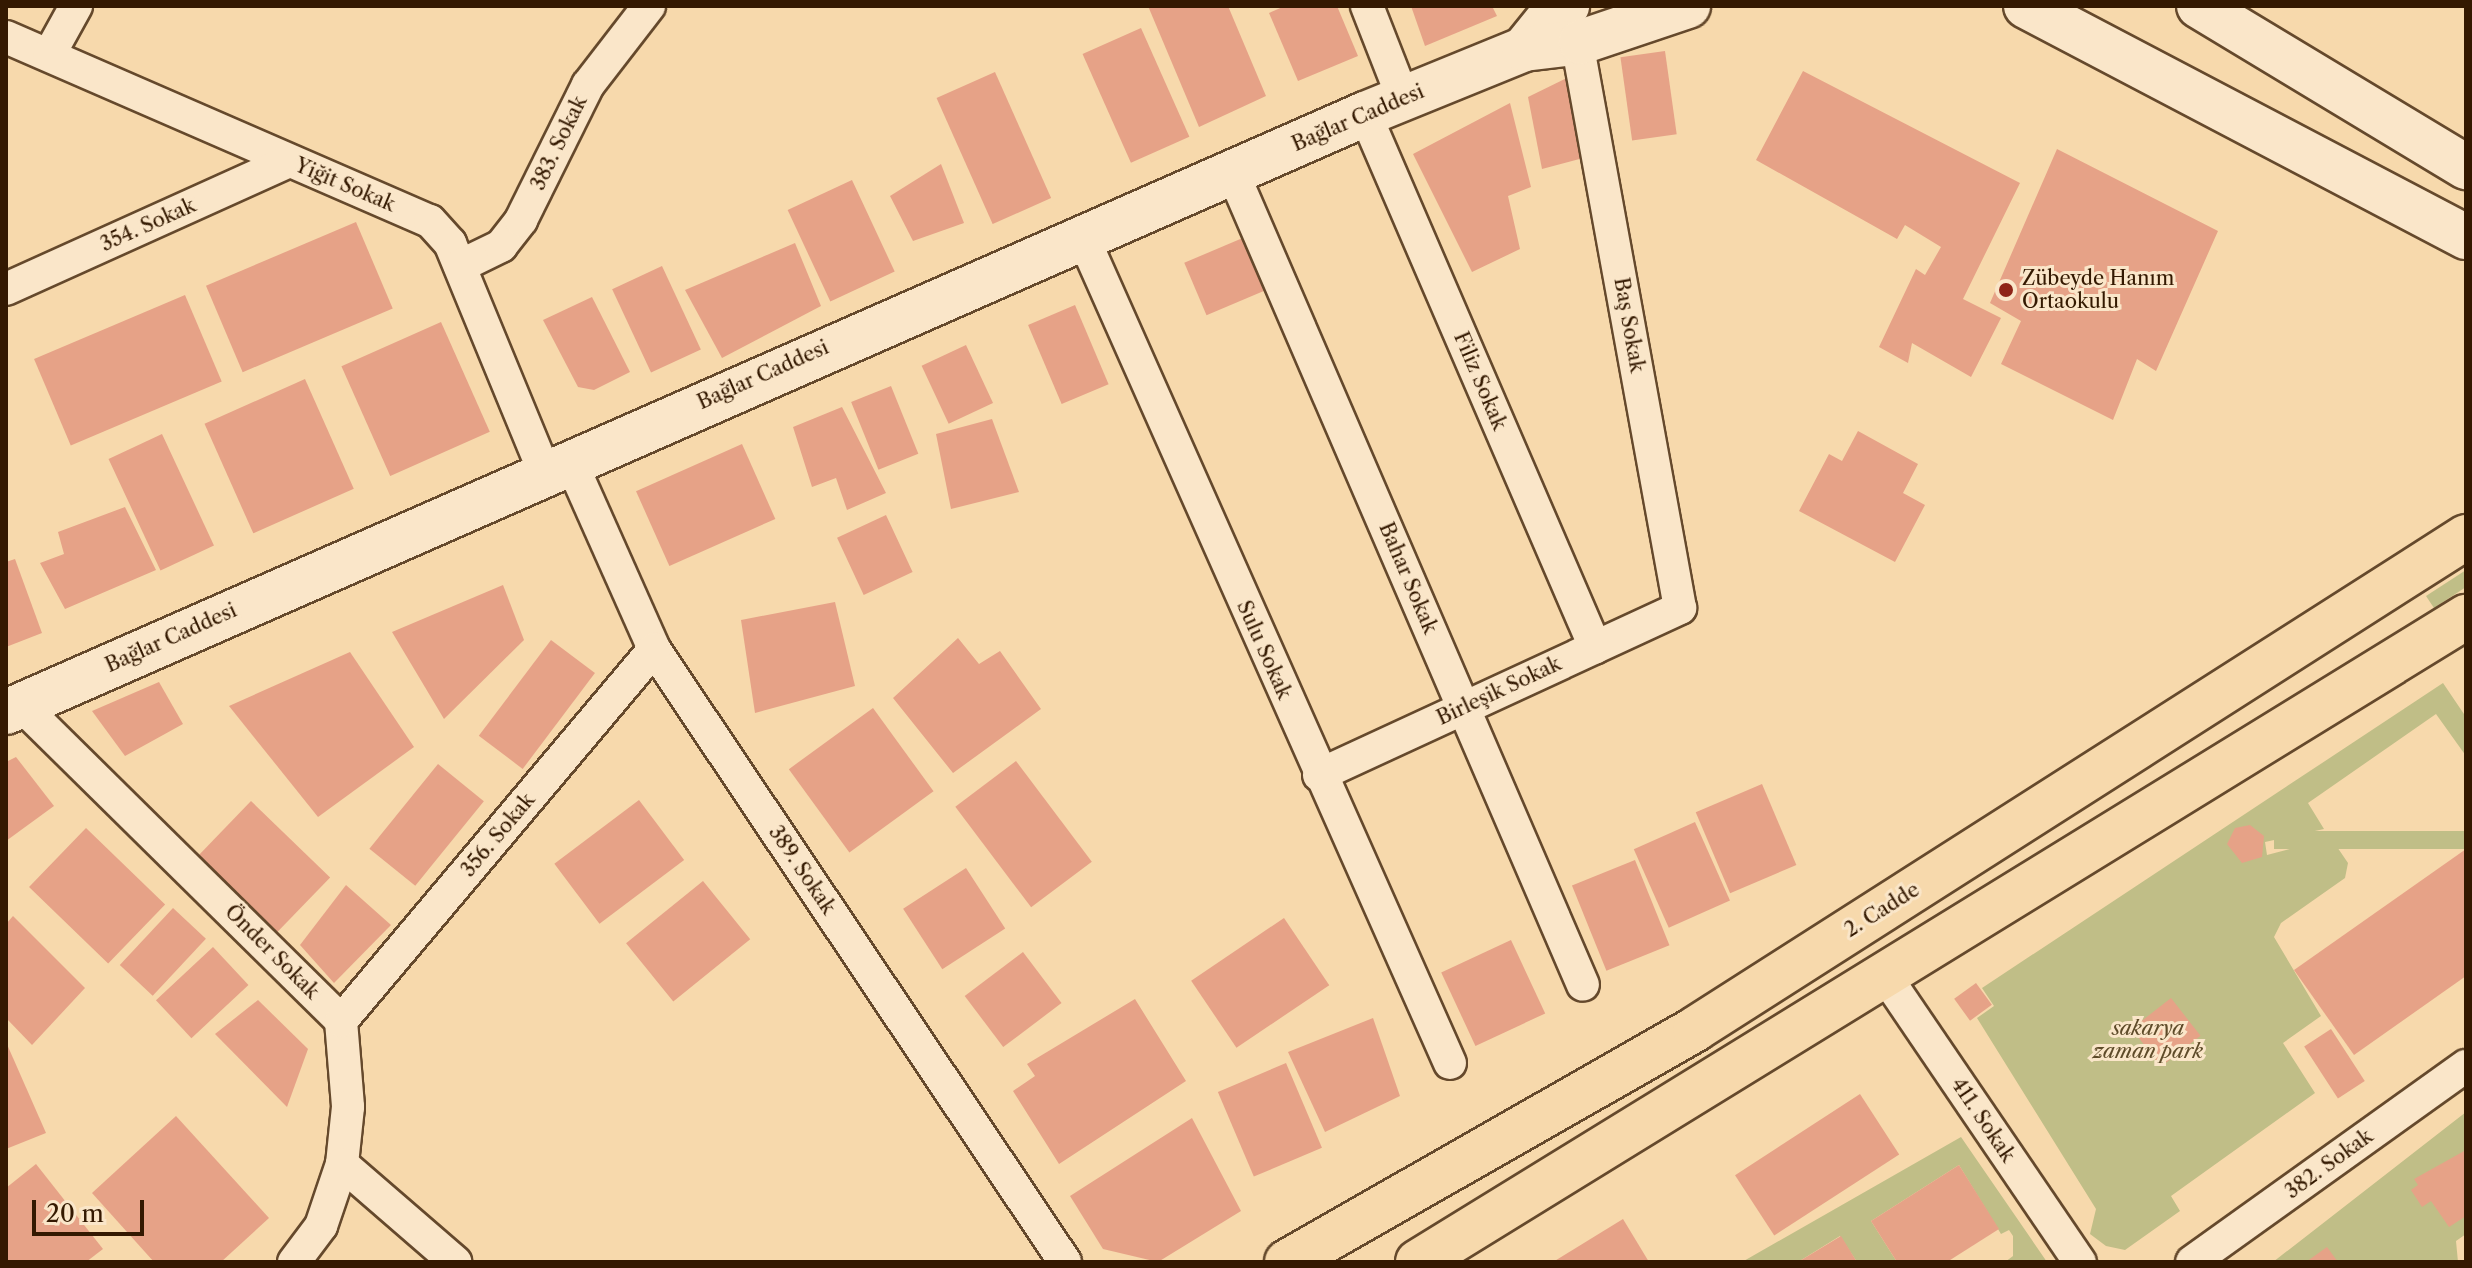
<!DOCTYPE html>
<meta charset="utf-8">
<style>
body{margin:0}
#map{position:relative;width:2472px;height:1268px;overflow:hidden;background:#f7d9ac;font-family:"Libre Caslon Text",serif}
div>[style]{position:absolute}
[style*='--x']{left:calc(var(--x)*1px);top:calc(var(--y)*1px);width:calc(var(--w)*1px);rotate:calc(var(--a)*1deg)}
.green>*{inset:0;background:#c0be87;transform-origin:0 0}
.building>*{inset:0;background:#e6a287;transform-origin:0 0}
.roads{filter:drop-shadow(2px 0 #65492c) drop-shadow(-2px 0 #65492c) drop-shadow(0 2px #65492c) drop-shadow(0 -2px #65492c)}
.street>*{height:32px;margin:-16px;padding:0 16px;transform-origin:16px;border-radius:16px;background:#fae6c9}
.secondary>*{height:44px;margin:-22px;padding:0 22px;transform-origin:22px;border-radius:22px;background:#fae6c9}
.primary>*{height:44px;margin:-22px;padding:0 22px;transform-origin:22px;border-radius:22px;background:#f7d9ac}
.dots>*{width:22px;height:22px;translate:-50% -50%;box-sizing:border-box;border:4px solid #fae6c9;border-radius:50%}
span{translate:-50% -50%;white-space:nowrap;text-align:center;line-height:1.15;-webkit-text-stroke:6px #fae6c9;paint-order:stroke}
.street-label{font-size:20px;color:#341901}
.poi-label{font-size:20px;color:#341901}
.left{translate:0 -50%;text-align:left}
.park-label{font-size:20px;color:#5e4b29;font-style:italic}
.frame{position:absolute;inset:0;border:8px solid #341901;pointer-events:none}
.scale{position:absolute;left:32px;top:1200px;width:112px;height:36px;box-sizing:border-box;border:4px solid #341901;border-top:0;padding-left:10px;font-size:24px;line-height:28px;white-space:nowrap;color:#341901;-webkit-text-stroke:6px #fae6c9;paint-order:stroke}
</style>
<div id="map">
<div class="green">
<div style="clip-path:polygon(2466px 570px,2466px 587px,2434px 608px,2426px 596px)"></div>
<div style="clip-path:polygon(2443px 683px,2466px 717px,2466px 756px,2436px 714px,2308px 803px,2324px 829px,2265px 842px,2267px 855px,2331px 838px,2348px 863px,2345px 878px,2281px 923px,2274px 937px,2321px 1016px,2283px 1043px,2315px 1093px,2171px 1196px,2180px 1211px,2125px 1250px,2106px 1246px,2090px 1234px,2096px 1209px,1977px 1018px,1994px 1006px,1982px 988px)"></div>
<div style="left:2466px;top:831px;width:18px;height:192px;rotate:90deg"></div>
<div style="clip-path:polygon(2466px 1112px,2466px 1234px,2456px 1241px,2458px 1262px,2273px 1262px)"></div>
<div style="clip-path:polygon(1961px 1137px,2047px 1262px,2005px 1262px,2013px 1256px,2013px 1236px,2009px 1230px,2001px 1234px,1959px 1165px,1871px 1221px,1897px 1262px,1857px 1262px,1840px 1236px,1798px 1262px,1742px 1262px)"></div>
</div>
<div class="building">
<div style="clip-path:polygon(1148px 6px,1228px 6px,1266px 96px,1199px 127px)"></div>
<div style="clip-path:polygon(1285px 6px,1337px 6px,1358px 56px,1298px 81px,1269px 13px)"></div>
<div style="clip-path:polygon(1411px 6px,1492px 6px,1497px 16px,1425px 46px)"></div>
<div style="left:1141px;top:28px;width:119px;height:64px;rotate:66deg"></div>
<div style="left:1665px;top:51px;width:84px;height:45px;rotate:82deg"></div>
<div style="clip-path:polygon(1803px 71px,2020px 183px,1963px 299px,2001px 318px,1971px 377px,1912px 343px,1908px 363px,1879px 347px,1916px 269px,1925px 275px,1941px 247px,1905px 225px,1897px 239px,1756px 160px)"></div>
<div style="left:995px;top:72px;width:138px;height:64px;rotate:66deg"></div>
<div style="clip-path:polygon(1577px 73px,1587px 157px,1542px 169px,1528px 97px)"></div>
<div style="clip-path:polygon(1510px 103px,1531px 187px,1508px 196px,1520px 249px,1472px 272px,1413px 154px)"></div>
<div style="clip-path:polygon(2057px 149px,2218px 231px,2156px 371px,2137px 359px,2113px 420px,2001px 364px,2021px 321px,1990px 303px)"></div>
<div style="clip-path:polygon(941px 164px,964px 223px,913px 241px,890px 196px)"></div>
<div style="left:852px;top:180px;width:101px;height:71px;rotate:65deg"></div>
<div style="left:356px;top:222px;width:94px;height:163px;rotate:67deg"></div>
<div style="left:1245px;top:237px;width:57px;height:66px;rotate:67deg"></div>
<div style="clip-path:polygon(795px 243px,821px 306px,722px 358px,685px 290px)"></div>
<div style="left:662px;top:266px;width:92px;height:55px;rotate:65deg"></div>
<div style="left:185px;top:295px;width:94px;height:164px;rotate:67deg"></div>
<div style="clip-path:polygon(592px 297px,630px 372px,594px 390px,578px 387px,543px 320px)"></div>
<div style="left:1075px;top:305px;width:86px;height:51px;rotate:67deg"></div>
<div style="left:441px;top:322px;width:120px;height:109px;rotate:66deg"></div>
<div style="left:966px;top:345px;width:64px;height:49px;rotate:65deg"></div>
<div style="left:305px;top:379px;width:120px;height:110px;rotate:66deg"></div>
<div style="left:891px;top:386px;width:73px;height:43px;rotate:68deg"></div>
<div style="clip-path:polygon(842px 407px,886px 493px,847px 510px,836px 478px,812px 487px,793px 427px)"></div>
<div style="clip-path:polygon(992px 419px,1019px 492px,951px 509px,936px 434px)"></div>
<div style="clip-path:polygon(1858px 431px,1918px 464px,1903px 493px,1925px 505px,1895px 562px,1799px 511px,1829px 454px,1842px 461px)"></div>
<div style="left:162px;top:434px;width:123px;height:59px;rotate:65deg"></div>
<div style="left:742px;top:444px;width:82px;height:116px;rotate:66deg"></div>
<div style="clip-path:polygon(125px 507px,156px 570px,65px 609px,40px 563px,64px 554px,58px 532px)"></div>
<div style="left:886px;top:515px;width:63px;height:54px;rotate:65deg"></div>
<div style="clip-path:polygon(15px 559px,42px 633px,6px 647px,6px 562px)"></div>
<div style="clip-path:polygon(503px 585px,524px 640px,444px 719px,392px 632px)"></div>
<div style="clip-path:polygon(835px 602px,855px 686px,755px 713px,741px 620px)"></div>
<div style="clip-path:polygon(958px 638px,979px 664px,1000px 651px,1041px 709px,953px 773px,893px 698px)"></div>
<div style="left:551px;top:640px;width:55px;height:120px;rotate:37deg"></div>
<div style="clip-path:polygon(350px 652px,414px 747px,318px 817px,229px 706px)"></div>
<div style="clip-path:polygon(159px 682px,183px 724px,125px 756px,92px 711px)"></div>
<div style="left:873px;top:708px;width:103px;height:104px;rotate:54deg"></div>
<div style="clip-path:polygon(16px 757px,54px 806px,6px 841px,6px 762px)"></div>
<div style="left:1016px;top:761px;width:126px;height:76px;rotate:53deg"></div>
<div style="left:438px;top:764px;width:59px;height:109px;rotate:39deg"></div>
<div style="left:1762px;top:784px;width:88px;height:72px;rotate:67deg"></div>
<div style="left:639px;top:800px;width:75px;height:106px;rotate:53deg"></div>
<div style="left:251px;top:801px;width:110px;height:77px;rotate:44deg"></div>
<div style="left:1695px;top:822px;width:86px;height:67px;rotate:66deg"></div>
<div style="clip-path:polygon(2250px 825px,2264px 836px,2262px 857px,2242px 863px,2227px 844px,2235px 828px)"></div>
<div style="left:86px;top:828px;width:110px;height:82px;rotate:44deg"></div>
<div style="clip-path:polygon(2466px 849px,2466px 976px,2354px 1055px,2294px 970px)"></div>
<div style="left:1635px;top:860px;width:92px;height:68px;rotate:68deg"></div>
<div style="left:966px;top:868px;width:72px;height:75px;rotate:57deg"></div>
<div style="left:703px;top:881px;width:75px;height:99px;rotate:51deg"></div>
<div style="clip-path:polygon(346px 885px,391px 925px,334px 983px,300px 945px)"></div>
<div style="left:173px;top:908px;width:45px;height:78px;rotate:43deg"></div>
<div style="clip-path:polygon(13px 916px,85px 988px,32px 1045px,6px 1018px,6px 924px)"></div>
<div style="left:1284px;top:918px;width:81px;height:112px;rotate:56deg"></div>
<div style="left:1511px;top:940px;width:81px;height:77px;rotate:65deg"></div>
<div style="left:213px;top:947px;width:52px;height:78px;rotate:47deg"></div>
<div style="left:1023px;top:952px;width:64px;height:73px;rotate:53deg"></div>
<div style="left:1976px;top:983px;width:27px;height:27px;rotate:54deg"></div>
<div style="left:2171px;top:998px;width:48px;height:50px;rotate:52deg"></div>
<div style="clip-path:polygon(1135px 999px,1186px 1081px,1059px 1164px,1013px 1091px,1035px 1076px,1027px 1064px)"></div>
<div style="clip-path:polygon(258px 1000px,308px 1049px,287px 1107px,215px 1034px)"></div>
<div style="clip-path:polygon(1373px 1018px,1400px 1096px,1325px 1132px,1288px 1052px)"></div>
<div style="left:2331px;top:1029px;width:62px;height:32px;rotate:57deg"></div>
<div style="clip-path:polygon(6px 1042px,46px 1133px,6px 1149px)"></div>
<div style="left:1286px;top:1063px;width:92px;height:74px;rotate:67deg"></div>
<div style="left:1860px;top:1094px;width:72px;height:149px;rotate:57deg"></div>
<div style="clip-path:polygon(176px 1116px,269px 1218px,221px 1262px,154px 1262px,92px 1193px)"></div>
<div style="clip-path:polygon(1192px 1118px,1241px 1211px,1158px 1262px,1103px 1249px,1070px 1196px)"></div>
<div style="clip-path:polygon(2466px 1150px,2466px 1216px,2449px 1227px,2431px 1201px,2422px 1207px,2411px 1190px,2418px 1185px,2414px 1179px)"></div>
<div style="clip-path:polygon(36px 1164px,103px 1249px,86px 1262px,6px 1262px,6px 1188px)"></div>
<div style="clip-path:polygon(1959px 1165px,1999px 1229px,1947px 1262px,1897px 1262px,1871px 1221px)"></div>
<div style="clip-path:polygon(1623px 1219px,1649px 1262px,1553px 1262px)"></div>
<div style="clip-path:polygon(1841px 1236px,1857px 1262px,1798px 1262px)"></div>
<div style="clip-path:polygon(2327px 1247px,2338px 1262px,2306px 1262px)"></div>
</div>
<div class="roads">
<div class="street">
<div style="--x:1367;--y:6;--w:99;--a:68.6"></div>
<div style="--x:6;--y:37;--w:462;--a:23.5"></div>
<div style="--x:430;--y:221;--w:30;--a:48"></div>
<div style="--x:450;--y:243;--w:247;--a:67.6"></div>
<div style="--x:49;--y:55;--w:56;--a:-61.1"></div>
<div style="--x:1365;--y:114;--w:581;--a:66.66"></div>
<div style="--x:1232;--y:171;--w:886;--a:66.67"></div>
<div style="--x:1082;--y:235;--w:906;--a:66.04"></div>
<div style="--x:460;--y:266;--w:46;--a:-26"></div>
<div style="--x:501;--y:246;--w:33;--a:-52"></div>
<div style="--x:521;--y:220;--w:151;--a:-63.6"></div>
<div style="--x:588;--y:85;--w:100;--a:-52.3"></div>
<div style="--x:6;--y:289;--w:311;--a:-24.3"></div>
<div style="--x:570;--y:460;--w:207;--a:66"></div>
<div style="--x:654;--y:649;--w:738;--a:56.16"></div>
<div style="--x:21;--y:705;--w:450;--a:44.6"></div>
<div style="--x:341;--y:1021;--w:86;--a:85.3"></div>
<div style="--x:348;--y:1107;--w:57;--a:96"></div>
<div style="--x:342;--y:1164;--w:65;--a:108.7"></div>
<div style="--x:321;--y:1226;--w:45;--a:126.9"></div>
<div style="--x:1319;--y:775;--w:398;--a:-24.8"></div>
<div style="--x:1680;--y:608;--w:575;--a:-100.31"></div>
<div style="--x:1886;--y:977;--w:345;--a:55.8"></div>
<div style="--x:341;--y:1021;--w:486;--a:-49.9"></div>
<div style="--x:342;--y:1164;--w:150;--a:40.9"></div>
<div style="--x:2192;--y:1262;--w:337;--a:-35.6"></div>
</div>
<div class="secondary">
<div style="--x:2026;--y:6;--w:497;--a:27.7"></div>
<div style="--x:2199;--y:6;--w:312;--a:31.1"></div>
<div style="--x:1524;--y:49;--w:46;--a:-51.1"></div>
<div style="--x:1553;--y:13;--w:16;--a:-27"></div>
<div style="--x:6;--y:712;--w:1485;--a:-23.75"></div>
<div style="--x:1365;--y:114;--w:172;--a:-22.2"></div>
<div style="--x:1524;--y:49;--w:57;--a:-7"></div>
<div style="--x:1581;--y:42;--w:113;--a:-18.6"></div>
</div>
<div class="primary">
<div style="--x:1287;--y:1262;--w:470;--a:-29.7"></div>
<div style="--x:1695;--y:1029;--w:915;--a:-32.54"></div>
<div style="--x:1418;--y:1262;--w:1231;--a:-31.61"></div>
</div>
</div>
<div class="dots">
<div style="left:2006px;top:290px;background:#8f2418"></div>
</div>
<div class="street-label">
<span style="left:1358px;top:118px;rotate:-23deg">Bağlar Caddesi</span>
<span style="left:559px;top:143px;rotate:-64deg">383. Sokak</span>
<span style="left:345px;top:185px;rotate:23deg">Yiğit Sokak</span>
<span style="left:148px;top:225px;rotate:-24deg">354. Sokak</span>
<span style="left:1629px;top:325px;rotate:80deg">Baş Sokak</span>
<span style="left:763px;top:375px;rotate:-24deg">Bağlar Caddesi</span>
<span style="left:1480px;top:381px;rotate:67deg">Filiz Sokak</span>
<span style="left:1408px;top:578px;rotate:67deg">Bahar Sokak</span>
<span style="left:171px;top:638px;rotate:-24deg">Bağlar Caddesi</span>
<span style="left:1264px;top:650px;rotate:66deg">Sulu Sokak</span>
<span style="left:1499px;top:691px;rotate:-25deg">Birleşik Sokak</span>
<span style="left:498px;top:835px;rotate:-50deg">356. Sokak</span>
<span style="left:802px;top:870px;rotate:56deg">389. Sokak</span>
<span style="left:1882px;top:910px;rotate:-32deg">2. Cadde</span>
<span style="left:272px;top:952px;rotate:45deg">Önder Sokak</span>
<span style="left:1983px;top:1120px;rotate:56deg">411. Sokak</span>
<span style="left:2329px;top:1164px;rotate:-36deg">382. Sokak</span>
</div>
<div class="poi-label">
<span class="left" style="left:2022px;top:290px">Zübeyde Hanım<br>Ortaokulu</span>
</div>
<div class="park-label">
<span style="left:2148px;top:1040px">sakarya<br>zaman park</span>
</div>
<div class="frame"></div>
<div class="scale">20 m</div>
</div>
